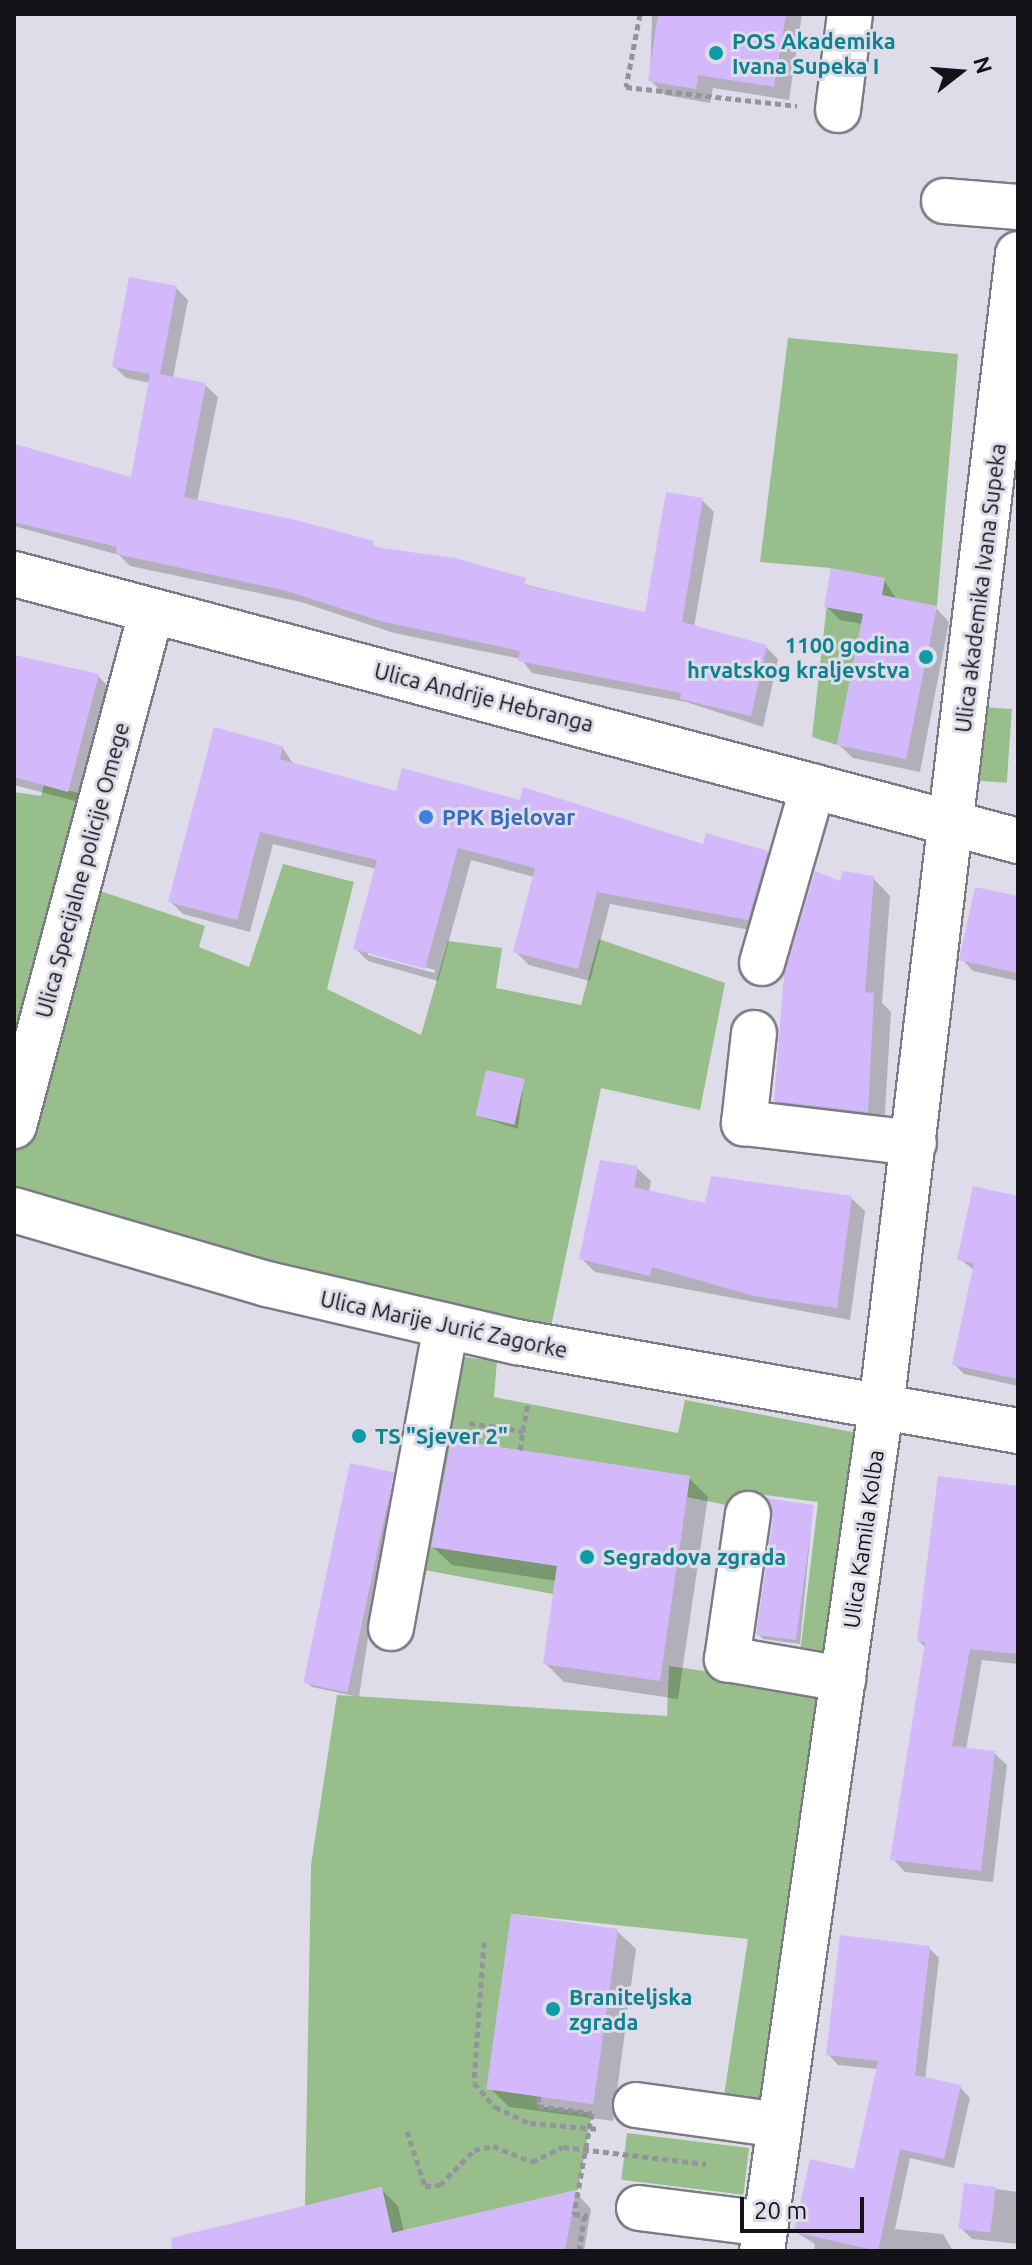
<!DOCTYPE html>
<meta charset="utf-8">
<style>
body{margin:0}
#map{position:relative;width:1032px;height:2265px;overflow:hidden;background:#dedce9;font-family:Ubuntu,sans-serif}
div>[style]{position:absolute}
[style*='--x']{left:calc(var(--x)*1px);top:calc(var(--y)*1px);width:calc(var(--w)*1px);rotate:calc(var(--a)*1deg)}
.green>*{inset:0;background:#98be8b;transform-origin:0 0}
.shadow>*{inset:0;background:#0003}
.building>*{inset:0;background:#d3b9fc;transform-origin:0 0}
.path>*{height:5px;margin-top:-2.5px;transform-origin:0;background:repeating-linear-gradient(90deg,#95939d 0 6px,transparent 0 10px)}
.roads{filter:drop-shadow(2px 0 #7c7a85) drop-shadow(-2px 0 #7c7a85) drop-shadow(0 2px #7c7a85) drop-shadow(0 -2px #7c7a85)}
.minor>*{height:44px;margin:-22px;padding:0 22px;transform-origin:22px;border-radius:22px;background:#fff}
.major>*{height:44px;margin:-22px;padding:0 22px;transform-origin:22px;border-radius:22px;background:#fff}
.dots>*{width:22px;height:22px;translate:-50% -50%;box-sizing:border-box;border:4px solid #dedce9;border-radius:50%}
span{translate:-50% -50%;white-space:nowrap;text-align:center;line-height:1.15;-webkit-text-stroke:6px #dedce9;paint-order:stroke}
.culture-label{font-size:22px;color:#0d838f;font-weight:700}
.left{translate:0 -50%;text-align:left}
.right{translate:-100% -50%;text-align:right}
.street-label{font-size:22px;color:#141317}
.shop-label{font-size:22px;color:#366cbe;font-weight:700}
.frame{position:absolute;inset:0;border:16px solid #141317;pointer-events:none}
.north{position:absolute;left:920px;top:32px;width:80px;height:80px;-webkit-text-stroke:6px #dedce9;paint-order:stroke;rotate:73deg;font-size:22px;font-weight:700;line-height:32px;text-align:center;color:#141317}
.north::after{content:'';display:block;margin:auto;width:28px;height:36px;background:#141317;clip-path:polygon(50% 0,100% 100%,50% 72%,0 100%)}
.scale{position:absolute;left:740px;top:2197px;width:124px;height:36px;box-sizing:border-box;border:4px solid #141317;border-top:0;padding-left:10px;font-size:24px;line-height:28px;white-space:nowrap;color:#141317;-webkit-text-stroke:6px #dedce9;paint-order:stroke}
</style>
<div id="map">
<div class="green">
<div style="clip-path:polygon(788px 338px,958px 354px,937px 606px,885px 677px,852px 671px,837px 745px,812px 737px,831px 568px,760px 562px)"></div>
<div style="left:983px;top:707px;width:29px;height:74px;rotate:4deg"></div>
<div style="clip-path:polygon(44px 785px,101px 798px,79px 884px,205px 926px,199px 947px,249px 967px,283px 864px,354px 882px,327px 989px,421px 1035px,448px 941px,502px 948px,496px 988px,581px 1005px,599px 939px,725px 983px,700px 1110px,601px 1088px,551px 1327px,14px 1210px,14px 1126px,36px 1042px,14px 1040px,14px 792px,41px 796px)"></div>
<div style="clip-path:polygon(441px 1354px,497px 1361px,494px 1397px,678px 1433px,685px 1400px,863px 1434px,780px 2125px,721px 2115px,748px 1939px,512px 1914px,538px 2106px,592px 2113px,578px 2190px,392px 2233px,381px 2187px,305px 2206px,311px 1865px,337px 1695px,667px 1716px,669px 1666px,726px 1674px,798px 1671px,818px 1502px,759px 1494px,755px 1511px,687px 1497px,689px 1476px,451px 1440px,434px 1547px,557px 1566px,553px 1594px,403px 1566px)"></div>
<div style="left:627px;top:2133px;width:123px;height:47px;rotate:7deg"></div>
</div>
<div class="shadow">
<div style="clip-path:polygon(652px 14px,802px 14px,789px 100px,713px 88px,710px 103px,665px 95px,650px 80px)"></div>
<div style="clip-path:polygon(176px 288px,188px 300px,173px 378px,205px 385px,218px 397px,197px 502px,647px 615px,702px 500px,714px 512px,694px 627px,766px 647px,778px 659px,763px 727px,686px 702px,532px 673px,521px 659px,394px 633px,301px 602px,130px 566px,119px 555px,14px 526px,14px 444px,132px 479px,151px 383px,126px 378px,114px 366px)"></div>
<div style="clip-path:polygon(884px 580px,897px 600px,936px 608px,949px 622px,920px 772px,853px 758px,839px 745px,863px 624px,840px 620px,826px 606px)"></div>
<div style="clip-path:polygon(14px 655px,98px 676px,109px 687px,79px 802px,14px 785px)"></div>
<div style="clip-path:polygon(evenodd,282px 747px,294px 765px,397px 793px,522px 802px,705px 847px,767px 852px,780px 865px,761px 932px,610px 904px,590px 981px,529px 965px,516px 952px,534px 877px,471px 860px,438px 981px,368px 961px,355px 948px,377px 869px,273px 844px,250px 932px,183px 914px,170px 901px,282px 747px,368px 951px,435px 970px,434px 973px,368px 955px,368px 951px)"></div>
<div style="clip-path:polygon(873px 878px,890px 896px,882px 1003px,891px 1012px,884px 1129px,793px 1118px,776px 1101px,841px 883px)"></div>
<div style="clip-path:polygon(1018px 898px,1018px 981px,973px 971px,962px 959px)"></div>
<div style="clip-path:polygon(524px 1081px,518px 1129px,478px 1116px)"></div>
<div style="clip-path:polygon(637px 1168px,651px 1181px,649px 1192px,707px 1205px,851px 1198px,865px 1211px,850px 1320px,595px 1272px,581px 1258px)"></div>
<div style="clip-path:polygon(1018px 1198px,1018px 1386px,964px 1374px,954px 1364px,974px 1270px,960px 1259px)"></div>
<div style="clip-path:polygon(393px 1474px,359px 1697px,312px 1687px,307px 1683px)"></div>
<div style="clip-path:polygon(689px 1478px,708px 1497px,678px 1699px,564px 1682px,545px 1663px,557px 1581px,452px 1565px,433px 1547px)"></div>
<div style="clip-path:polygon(1018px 1488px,1018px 1664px,982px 1660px,966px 1750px,994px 1753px,1007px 1765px,993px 1882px,905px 1872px,893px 1859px,926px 1648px,919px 1641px)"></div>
<div style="clip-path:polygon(813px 1507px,800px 1644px,763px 1639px,758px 1634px)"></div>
<div style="clip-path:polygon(617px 1931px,636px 1949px,613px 2121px,509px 2107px,490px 2088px)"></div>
<div style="clip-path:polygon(929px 1948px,939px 1958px,925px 2080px,960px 2087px,970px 2098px,954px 2168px,910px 2158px,895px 2229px,943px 2234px,953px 2251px,814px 2251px,815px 2244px,796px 2232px,856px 2171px,878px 2069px,838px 2065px,828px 2054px)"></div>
<div style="clip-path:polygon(966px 2185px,1018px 2192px,1018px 2244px,972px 2239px,961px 2228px)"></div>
<div style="clip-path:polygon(381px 2189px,398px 2206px,404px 2232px,575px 2192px,591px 2209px,584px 2251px,206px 2251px)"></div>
</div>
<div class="building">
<div style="clip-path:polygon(658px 14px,786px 14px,774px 87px,698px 75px,696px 89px,648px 81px)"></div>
<div style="clip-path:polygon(129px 277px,177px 286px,160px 374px,206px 383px,184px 497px,292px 519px,374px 541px,373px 547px,455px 558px,526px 578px,524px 585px,645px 612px,666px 492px,703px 498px,682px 622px,767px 645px,751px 716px,680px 699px,681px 693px,518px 661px,520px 651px,380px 621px,287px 591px,116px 554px,117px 547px,14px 522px,14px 444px,131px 477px,150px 374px,112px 367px)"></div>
<div style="clip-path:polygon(831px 568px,885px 578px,882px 595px,937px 606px,906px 759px,837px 745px,863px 614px,824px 607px)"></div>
<div style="clip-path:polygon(14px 655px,99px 674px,68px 792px,14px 777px)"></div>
<div style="clip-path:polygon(214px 727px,283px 746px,280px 759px,396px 791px,402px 768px,520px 800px,523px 787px,703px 844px,706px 833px,768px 851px,748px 920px,597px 892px,578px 969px,513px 952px,535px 868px,458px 848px,425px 969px,353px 949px,377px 860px,260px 832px,237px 920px,168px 902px)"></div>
<div style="clip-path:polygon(815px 871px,840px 881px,843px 871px,874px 876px,865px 992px,874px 993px,868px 1112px,774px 1101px,784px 974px)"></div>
<div style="clip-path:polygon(975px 887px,1018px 896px,1018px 973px,959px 960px)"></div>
<div style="left:486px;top:1070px;width:40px;height:47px;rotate:13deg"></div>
<div style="clip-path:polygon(600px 1160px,638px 1166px,634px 1187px,705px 1203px,711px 1176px,852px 1196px,837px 1308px,754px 1296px,652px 1267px,650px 1276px,579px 1259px)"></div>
<div style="clip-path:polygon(973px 1186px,1018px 1196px,1018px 1379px,952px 1365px,974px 1263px,957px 1260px)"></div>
<div style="clip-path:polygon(451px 1440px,690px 1476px,660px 1681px,543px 1664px,557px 1566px,431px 1547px)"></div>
<div style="left:350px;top:1463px;width:45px;height:225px;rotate:12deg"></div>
<div style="clip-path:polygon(938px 1476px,1018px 1486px,1018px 1654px,970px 1649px,952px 1746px,995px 1751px,981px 1871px,890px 1860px,925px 1642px,917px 1641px)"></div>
<div style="clip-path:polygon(766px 1498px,814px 1505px,796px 1640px,756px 1635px,773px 1518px)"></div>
<div style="left:511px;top:1914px;width:108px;height:177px;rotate:8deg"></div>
<div style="clip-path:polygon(840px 1935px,930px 1946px,915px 2075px,961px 2085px,944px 2159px,900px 2149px,878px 2251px,794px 2232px,810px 2159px,854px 2169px,878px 2061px,826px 2055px)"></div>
<div style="left:964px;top:2183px;width:32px;height:46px;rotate:7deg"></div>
<div style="clip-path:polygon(382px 2187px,392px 2233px,576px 2190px,565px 2251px,172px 2251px,171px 2238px)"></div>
</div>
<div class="path">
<div style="--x:640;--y:14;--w:74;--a:100.9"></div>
<div style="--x:626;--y:87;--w:172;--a:6.3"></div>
<div style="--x:469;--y:1423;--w:55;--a:8.4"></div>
<div style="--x:523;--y:1431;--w:28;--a:-80"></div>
<div style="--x:520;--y:1450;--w:19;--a:-81"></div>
<div style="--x:484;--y:1942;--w:141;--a:94.1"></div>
<div style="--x:474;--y:2083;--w:32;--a:49"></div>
<div style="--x:495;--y:2107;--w:38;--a:25"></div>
<div style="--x:530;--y:2123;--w:70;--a:4.9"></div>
<div style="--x:539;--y:2096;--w:10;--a:96"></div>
<div style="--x:538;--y:2106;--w:54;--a:7.4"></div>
<div style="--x:592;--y:2113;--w:103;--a:100.1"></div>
<div style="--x:574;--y:2214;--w:14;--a:8"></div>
<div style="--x:407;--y:2131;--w:58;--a:71.9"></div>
<div style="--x:425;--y:2186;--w:15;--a:-4"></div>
<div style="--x:440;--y:2185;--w:49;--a:-45.8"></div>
<div style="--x:474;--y:2150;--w:19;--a:-12"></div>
<div style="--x:493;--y:2146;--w:42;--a:22.3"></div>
<div style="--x:532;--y:2162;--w:34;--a:-26"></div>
<div style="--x:563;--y:2147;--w:144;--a:6.8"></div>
<div style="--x:579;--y:2251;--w:36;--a:-81"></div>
</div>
<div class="roads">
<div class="minor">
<div style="--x:838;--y:110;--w:97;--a:-82.9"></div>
<div style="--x:944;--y:201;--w:74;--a:4.6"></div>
<div style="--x:762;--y:963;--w:184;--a:-73.9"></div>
<div style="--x:754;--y:1033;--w:91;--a:96.3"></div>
<div style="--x:744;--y:1123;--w:171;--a:6.7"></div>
<div style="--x:14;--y:1126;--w:531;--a:-75.05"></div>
<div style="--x:14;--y:1210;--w:264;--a:16.3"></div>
<div style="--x:267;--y:1284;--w:257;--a:13.1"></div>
<div style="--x:517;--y:1342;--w:509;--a:10.07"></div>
<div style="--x:748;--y:1514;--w:147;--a:98.2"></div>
<div style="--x:727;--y:1659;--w:118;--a:9.8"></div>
<div style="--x:391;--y:1628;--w:307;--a:-79.7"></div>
<div style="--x:636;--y:2105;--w:145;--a:7.9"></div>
<div style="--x:639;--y:2208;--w:128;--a:7.2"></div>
<div style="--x:762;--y:2251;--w:851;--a:-81.97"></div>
<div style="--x:881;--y:1408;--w:1162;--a:-83.23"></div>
</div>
<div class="major">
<div style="--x:14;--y:574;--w:1039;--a:14.89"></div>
</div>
</div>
<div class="dots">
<div style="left:716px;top:53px;background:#0f9aa8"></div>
<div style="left:926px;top:657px;background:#0f9aa8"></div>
<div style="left:426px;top:817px;background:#3f7fe0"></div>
<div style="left:359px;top:1436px;background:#0f9aa8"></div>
<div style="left:587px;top:1557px;background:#0f9aa8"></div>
<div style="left:553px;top:2009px;background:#0f9aa8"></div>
</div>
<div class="culture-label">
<span class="left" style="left:732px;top:53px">POS Akademika<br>Ivana Supeka I</span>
<span class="right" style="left:910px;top:657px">1100 godina<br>hrvatskog kraljevstva</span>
<span class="left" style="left:375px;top:1436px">TS "Sjever 2"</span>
<span class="left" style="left:603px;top:1557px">Segradova zgrada</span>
<span class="left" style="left:569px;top:2009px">Braniteljska<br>zgrada</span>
</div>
<div class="street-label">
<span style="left:980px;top:588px;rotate:-83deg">Ulica akademika Ivana Supeka</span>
<span style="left:484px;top:697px;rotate:14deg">Ulica Andrije Hebranga</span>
<span style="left:82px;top:870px;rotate:-75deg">Ulica Specijalne policije Omege</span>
<span style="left:444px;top:1324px;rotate:12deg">Ulica Marije Jurić Zagorke</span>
<span style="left:863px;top:1539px;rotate:-82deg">Ulica Kamila Kolba</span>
</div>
<div class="shop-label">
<span class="left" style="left:442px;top:817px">PPK Bjelovar</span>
</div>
<div class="frame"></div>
<div class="north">N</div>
<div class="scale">20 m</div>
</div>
